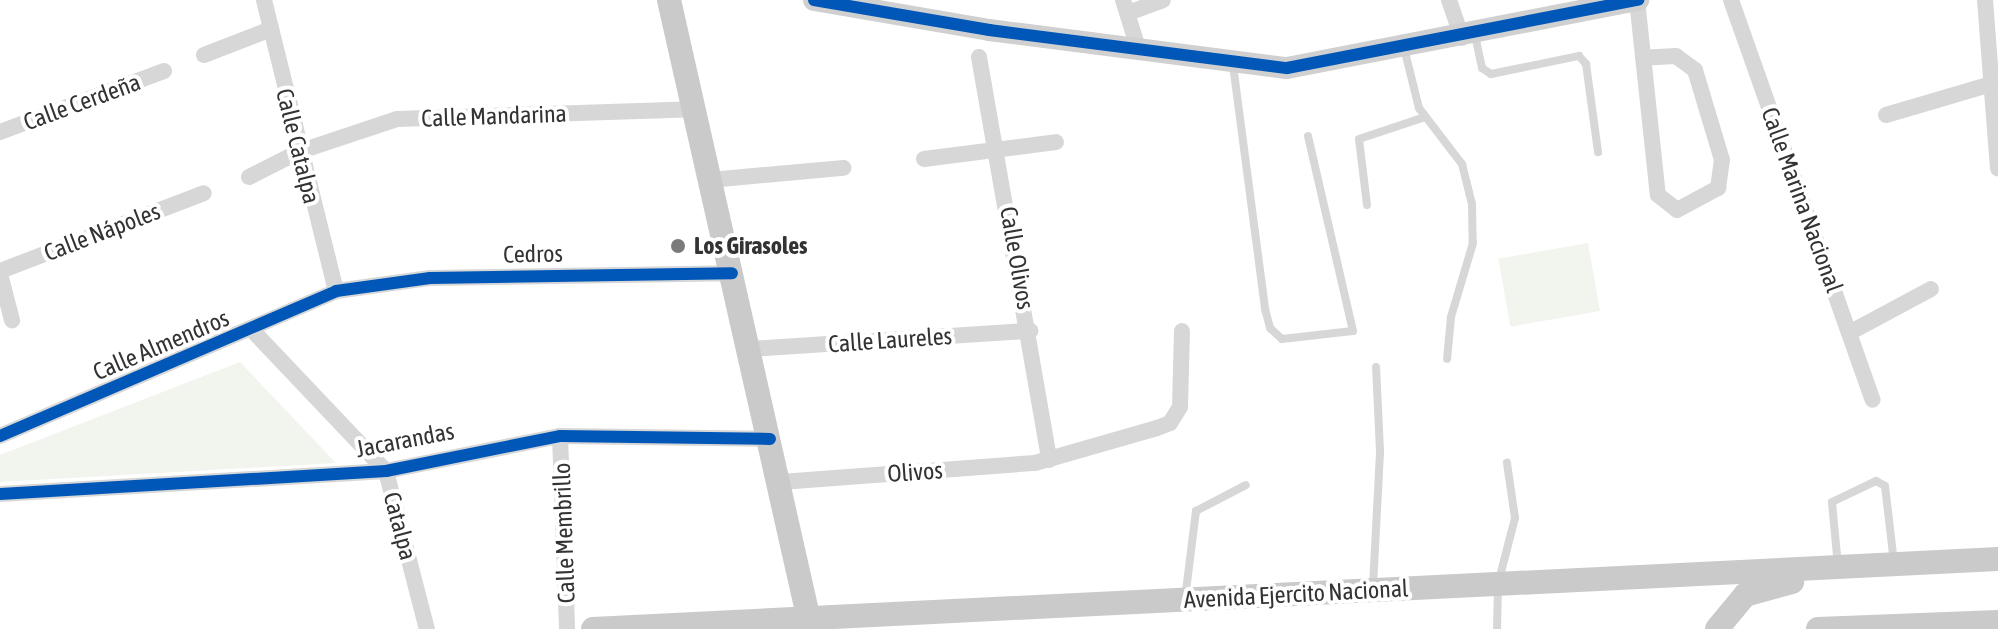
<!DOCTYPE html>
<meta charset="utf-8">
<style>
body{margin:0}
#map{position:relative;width:1998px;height:629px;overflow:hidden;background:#fff;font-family:"Asap Condensed",sans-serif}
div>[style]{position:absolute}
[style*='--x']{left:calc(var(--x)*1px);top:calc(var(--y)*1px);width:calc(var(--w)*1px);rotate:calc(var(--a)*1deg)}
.green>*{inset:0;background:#f1f5ed;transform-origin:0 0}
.lane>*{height:8px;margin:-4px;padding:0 4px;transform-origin:4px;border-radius:4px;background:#d7d7d7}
.street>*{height:16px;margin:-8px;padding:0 8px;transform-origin:8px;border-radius:8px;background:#d7d7d7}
.secondary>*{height:22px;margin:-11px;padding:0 11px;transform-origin:11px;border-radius:11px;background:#d0d0d0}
.primary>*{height:24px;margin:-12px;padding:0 12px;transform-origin:12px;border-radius:12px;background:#cacaca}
.cycleway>*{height:12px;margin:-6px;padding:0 6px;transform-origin:6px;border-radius:6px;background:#0057b8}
.dots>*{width:22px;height:22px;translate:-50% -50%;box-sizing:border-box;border:4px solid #fff;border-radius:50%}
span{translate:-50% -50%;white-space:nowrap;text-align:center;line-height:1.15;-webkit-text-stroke:8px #fff;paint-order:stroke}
.street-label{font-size:24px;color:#333}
.poi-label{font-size:24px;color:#333;font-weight:700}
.left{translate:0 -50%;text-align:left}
</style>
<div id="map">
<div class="green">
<div style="left:1588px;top:243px;width:69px;height:91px;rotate:80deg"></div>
<div style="clip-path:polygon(240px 362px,336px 463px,0 482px,0 455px)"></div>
</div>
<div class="lane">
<div style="--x:1475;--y:35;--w:34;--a:78"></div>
<div style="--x:1482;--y:68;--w:11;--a:34"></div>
<div style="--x:1491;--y:74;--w:90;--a:-11.6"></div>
<div style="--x:1579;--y:56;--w:11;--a:49"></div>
<div style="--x:1586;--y:64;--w:89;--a:82.2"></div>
<div style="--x:1404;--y:48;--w:62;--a:76"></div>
<div style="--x:1419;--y:108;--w:71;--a:52.5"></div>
<div style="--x:1462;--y:164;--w:41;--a:76"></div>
<div style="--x:1472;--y:204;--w:39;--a:89"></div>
<div style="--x:1473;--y:243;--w:77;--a:106.6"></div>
<div style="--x:1451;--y:317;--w:42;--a:95.4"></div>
<div style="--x:1233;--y:65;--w:246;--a:82.5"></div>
<div style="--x:1265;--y:309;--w:20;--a:75"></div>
<div style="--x:1270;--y:328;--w:16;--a:43"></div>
<div style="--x:1282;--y:339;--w:71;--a:-6.4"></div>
<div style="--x:1353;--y:331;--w:200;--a:-103"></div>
<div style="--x:1367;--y:205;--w:66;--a:-96.9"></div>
<div style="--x:1359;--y:139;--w:70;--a:-18.4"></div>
<div style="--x:1838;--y:566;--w:64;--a:-95.4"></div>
<div style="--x:1832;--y:502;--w:49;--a:-25.5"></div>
<div style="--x:1876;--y:481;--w:10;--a:29"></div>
<div style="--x:1885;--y:486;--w:78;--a:83.3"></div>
<div style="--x:1373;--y:586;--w:135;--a:-87"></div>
<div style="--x:1380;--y:451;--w:84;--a:-92.7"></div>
<div style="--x:1185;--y:599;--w:89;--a:-82.9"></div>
<div style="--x:1196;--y:511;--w:56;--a:-27.5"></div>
<div style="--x:1497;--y:629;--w:45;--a:-88.7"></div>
<div style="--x:1498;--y:584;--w:68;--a:-75.6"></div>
<div style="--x:1515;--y:518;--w:56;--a:-98.3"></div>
</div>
<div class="street">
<div style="--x:264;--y:0;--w:300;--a:76.1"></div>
<div style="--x:1123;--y:0;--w:53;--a:72.6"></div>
<div style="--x:1449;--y:0;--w:40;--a:71.1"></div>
<div style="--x:1637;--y:0;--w:196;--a:83.9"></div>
<div style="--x:1658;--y:195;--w:24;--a:38"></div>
<div style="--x:1677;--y:210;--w:47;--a:-28.2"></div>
<div style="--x:1718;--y:188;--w:28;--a:-82"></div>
<div style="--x:1722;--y:160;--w:94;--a:-106.7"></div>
<div style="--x:1695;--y:70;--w:24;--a:-144"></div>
<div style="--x:1676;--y:56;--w:33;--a:177"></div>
<div style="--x:1731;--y:0;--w:424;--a:70.5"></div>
<div style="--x:1985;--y:0;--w:169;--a:85.6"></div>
<div style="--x:1128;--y:13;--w:37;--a:-20"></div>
<div style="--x:204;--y:55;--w:72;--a:-21.2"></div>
<div style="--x:979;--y:57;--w:409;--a:80.1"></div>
<div style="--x:1886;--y:115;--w:109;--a:-16.4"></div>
<div style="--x:0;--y:132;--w:175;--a:-20.4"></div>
<div style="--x:924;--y:159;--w:133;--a:-7.3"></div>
<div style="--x:249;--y:177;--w:55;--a:-27"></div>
<div style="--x:298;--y:152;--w:104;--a:-18.4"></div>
<div style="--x:397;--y:119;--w:297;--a:-1.9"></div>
<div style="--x:710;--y:180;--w:134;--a:-5.2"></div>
<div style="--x:0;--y:271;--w:218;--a:-20.9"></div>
<div style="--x:0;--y:274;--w:48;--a:75.4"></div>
<div style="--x:253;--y:331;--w:193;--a:46.5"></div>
<div style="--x:386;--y:471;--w:163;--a:75.5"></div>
<div style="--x:1849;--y:333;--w:93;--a:-28.2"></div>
<div style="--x:749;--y:349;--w:282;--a:-3.7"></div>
<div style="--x:0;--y:436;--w:366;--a:-23.3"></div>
<div style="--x:336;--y:291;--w:95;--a:-7.9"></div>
<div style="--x:430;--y:278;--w:302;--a:-0.9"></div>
<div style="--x:560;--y:436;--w:193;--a:87.9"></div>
<div style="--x:781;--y:482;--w:255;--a:-4.3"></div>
<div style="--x:1035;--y:463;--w:127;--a:-16"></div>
<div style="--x:1157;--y:428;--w:14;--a:-21"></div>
<div style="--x:1170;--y:423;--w:19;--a:-58"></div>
<div style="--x:1180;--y:407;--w:76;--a:-88.5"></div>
<div style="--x:0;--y:494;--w:387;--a:-3.4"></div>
<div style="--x:386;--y:471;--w:177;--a:-11.4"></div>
<div style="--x:560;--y:436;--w:210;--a:0.8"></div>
</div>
<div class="secondary">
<div style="--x:814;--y:0;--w:178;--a:9.7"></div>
<div style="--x:989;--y:30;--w:300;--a:7.3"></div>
<div style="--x:1287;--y:68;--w:358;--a:-11"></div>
</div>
<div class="primary">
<div style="--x:669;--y:0;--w:645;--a:77.28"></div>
<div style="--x:593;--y:629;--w:1407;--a:-2.85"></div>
<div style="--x:1717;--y:629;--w:44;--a:-50.5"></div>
<div style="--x:1745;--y:595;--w:49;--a:-15.5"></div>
<div style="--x:1818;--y:629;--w:180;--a:-2.2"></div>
</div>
<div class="cycleway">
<div style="--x:814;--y:0;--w:178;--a:9.7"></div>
<div style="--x:989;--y:30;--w:300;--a:7.3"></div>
<div style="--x:1287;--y:68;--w:358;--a:-11"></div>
<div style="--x:0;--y:436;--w:366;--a:-23.3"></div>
<div style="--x:336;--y:291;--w:95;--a:-7.9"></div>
<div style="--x:430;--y:278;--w:302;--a:-0.9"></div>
<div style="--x:0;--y:494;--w:387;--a:-3.4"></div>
<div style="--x:386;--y:471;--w:177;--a:-11.4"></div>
<div style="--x:560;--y:436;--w:210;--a:0.8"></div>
</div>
<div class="dots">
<div style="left:678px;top:246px;background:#7a7a7a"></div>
</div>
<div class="street-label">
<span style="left:82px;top:102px;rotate:-20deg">Calle Cerdeña</span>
<span style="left:494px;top:116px;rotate:-2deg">Calle Mandarina</span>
<span style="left:298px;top:146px;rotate:76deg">Calle Catalpa</span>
<span style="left:1802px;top:200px;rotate:70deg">Calle Marina Nacional</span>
<span style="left:102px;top:232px;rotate:-21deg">Calle Nápoles</span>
<span style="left:533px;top:254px;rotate:-1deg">Cedros</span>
<span style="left:1017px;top:258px;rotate:80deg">Calle Olivos</span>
<span style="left:890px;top:340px;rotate:-4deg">Calle Laureles</span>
<span style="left:161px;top:345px;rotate:-23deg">Calle Almendros</span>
<span style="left:405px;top:440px;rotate:-11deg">Jacarandas</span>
<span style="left:915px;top:472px;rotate:-4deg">Olivos</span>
<span style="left:400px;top:526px;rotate:75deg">Catalpa</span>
<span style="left:564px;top:533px;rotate:-92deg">Calle Membrillo</span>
<span style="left:1296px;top:594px;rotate:-3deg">Avenida Ejercito Nacional</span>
</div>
<div class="poi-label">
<span class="left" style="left:694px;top:246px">Los Girasoles</span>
</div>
</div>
